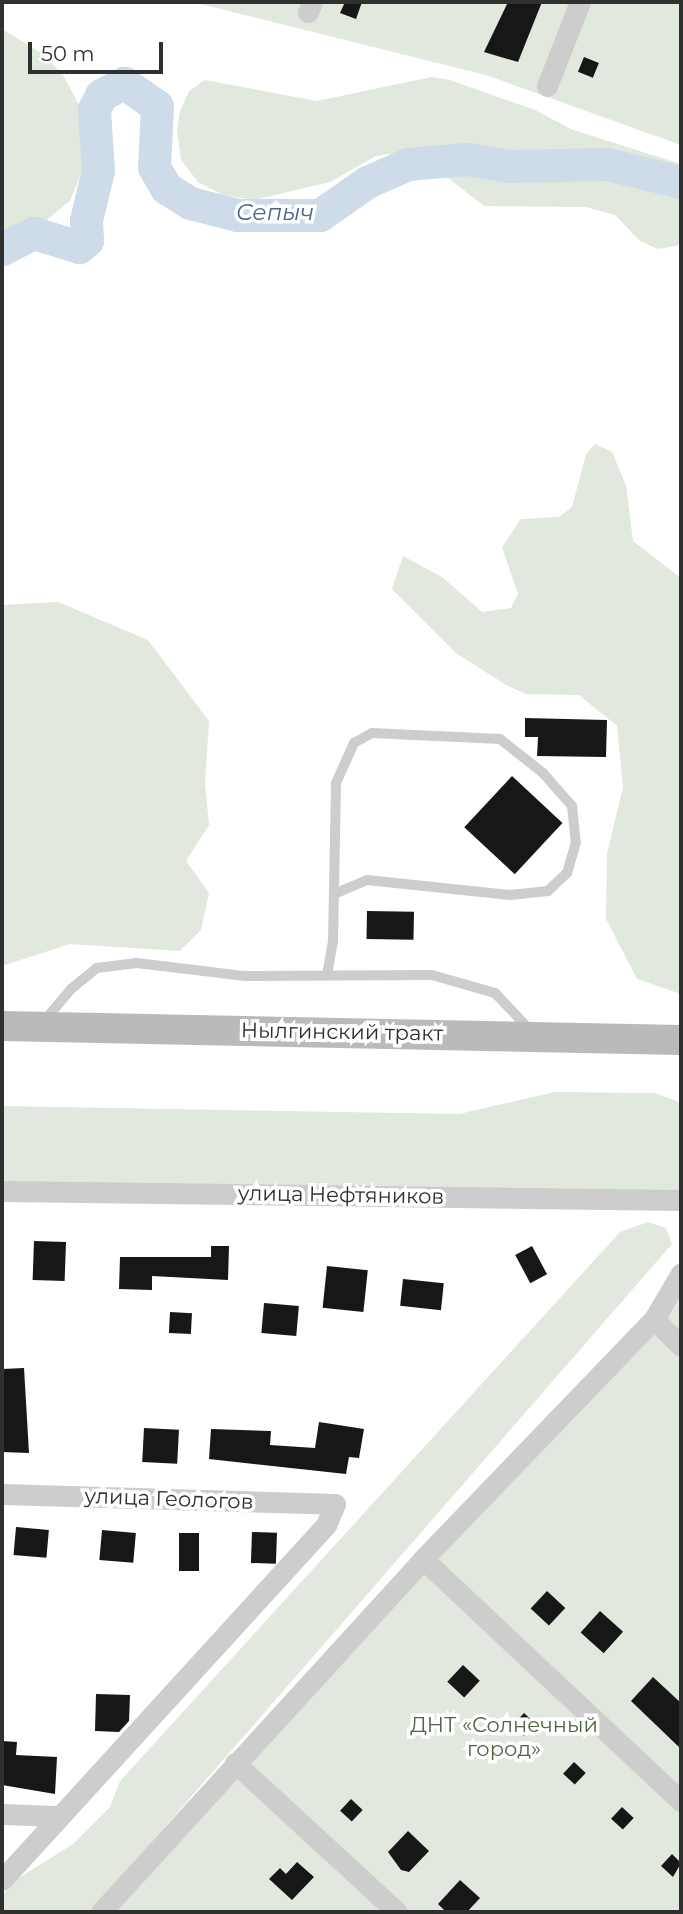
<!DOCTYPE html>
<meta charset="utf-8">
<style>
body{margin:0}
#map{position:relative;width:683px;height:1914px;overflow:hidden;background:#fff;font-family:Montserrat,sans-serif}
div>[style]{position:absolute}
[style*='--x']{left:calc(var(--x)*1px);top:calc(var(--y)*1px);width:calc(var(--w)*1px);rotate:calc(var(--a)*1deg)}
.green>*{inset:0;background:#e1e8dd}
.river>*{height:33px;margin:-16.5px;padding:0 16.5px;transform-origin:16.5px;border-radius:16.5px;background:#cedbe8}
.building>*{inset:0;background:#171717;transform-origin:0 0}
.service>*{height:10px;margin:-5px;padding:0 5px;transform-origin:5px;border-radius:5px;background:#cdcdcd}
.minor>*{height:21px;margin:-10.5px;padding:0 10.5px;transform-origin:10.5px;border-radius:10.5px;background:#cdcdcd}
.secondary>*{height:30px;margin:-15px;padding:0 15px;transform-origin:15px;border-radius:15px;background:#bababa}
span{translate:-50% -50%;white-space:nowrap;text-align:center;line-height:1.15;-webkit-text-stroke:7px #fff;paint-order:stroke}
.street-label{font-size:21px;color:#303030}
.park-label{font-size:21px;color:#4f6642}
.water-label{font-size:23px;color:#476788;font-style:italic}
.frame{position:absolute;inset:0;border:4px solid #303030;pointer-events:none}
.scale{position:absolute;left:28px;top:42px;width:135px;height:32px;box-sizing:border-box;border:4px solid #303030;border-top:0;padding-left:9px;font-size:21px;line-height:24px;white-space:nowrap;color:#303030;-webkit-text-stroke:5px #fff;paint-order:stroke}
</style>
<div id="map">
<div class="green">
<div style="clip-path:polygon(193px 2px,681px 2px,681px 145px,486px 75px)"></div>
<div style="clip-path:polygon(2px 29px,41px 53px,62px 73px,86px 118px,88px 139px,85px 163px,70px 201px,39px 226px,2px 235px)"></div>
<div style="clip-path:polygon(431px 77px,450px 80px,535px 110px,573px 130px,681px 164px,681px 245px,658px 249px,640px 241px,615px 215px,586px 207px,484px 206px,429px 163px,404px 152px,376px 156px,330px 182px,254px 200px,223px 195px,198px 182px,181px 160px,177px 130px,180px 111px,189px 91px,205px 80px,317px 101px)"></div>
<div style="clip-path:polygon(595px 444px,612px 452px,626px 485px,633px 541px,681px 578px,681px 994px,637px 979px,606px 919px,607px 854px,623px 787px,617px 726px,579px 695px,526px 694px,506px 685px,456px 653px,392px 589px,403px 556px,442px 577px,482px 612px,511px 608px,518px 594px,502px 547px,521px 519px,559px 517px,572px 507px,586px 454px)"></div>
<div style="clip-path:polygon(58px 602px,148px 640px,209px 721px,205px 783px,209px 825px,186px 861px,209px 893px,201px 930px,180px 951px,70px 944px,2px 966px,2px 605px)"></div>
<div style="clip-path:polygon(555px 1092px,655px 1093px,677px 1101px,681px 1106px,681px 1189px,662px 1196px,2px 1187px,2px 1106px,459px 1114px)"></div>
<div style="clip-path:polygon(648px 1222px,666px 1228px,672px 1244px,91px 1912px,2px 1912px,2px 1896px,14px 1881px,73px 1844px,110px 1807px,120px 1781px,620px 1232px)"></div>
<div style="clip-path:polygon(681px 1288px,681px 1912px,109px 1912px)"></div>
</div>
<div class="river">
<div style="--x:2;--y:249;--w:36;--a:-27"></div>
<div style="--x:34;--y:233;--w:47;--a:17.3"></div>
<div style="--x:79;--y:247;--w:11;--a:-41"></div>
<div style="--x:87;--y:240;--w:20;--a:-93"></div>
<div style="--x:86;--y:220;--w:51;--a:-76.5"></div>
<div style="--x:98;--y:170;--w:61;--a:-93.8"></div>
<div style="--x:94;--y:109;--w:16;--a:-63"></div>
<div style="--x:101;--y:95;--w:26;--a:-28"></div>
<div style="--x:124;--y:83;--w:40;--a:34.9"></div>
<div style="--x:157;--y:106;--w:61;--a:92.8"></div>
<div style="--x:154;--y:167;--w:24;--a:60"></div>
<div style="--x:166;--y:188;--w:28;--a:32"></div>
<div style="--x:190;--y:203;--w:49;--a:14.3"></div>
<div style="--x:237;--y:215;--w:83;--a:0"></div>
<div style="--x:320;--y:215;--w:57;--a:-35.1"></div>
<div style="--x:367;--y:182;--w:45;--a:-23.7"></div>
<div style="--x:408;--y:164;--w:59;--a:-4.8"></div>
<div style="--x:467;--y:159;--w:42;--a:9.7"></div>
<div style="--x:508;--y:166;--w:99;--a:-1.2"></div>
<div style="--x:607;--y:164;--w:76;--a:13.7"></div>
</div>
<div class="building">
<div style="clip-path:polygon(345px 2px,362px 2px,356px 19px,340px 13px)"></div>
<div style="clip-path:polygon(508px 2px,542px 2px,518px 62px,484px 52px)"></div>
<div style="left:584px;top:57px;width:16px;height:16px;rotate:22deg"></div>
<div style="clip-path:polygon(525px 718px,607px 720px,606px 757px,537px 756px,538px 737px,525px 737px)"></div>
<div style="left:512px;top:776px;width:69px;height:70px;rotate:43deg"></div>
<div style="left:367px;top:911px;width:47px;height:28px;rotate:1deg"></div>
<div style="left:34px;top:1241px;width:32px;height:39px;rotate:2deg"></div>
<div style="clip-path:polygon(211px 1246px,229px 1246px,228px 1280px,152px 1276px,152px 1290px,119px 1289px,120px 1257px,211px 1257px)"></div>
<div style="left:532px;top:1246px;width:32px;height:19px;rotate:62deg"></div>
<div style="left:327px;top:1266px;width:41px;height:42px;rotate:6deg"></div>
<div style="left:403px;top:1279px;width:41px;height:27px;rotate:6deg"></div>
<div style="left:264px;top:1303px;width:35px;height:30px;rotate:5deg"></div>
<div style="left:170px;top:1312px;width:22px;height:21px;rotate:3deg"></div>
<div style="clip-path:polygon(24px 1368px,29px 1453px,2px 1452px,2px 1369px)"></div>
<div style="clip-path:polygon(319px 1422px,364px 1429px,359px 1458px,349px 1457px,346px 1474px,209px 1459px,211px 1429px,271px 1431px,270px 1445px,315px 1448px)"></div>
<div style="left:144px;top:1428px;width:35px;height:34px;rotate:3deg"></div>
<div style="left:16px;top:1527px;width:33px;height:28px;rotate:5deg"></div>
<div style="left:102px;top:1530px;width:34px;height:30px;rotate:5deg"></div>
<div style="left:252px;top:1532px;width:25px;height:31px;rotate:2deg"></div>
<div style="left:179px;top:1533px;width:20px;height:38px"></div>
<div style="left:547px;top:1591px;width:25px;height:24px;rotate:43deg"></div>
<div style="left:600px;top:1611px;width:31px;height:29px;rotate:42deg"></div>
<div style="left:463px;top:1665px;width:23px;height:23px;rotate:43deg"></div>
<div style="clip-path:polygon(653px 1677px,681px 1703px,681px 1749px,631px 1701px)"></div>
<div style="clip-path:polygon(96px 1694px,130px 1695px,129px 1721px,119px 1732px,95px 1731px)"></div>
<div style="left:524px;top:1713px;width:16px;height:17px;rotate:43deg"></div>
<div style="clip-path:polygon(2px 1741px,17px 1742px,16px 1755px,57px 1757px,55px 1794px,2px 1785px)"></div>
<div style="left:574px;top:1762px;width:16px;height:16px;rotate:43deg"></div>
<div style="left:351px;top:1799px;width:16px;height:16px;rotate:43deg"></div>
<div style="left:622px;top:1807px;width:16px;height:16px;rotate:43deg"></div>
<div style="clip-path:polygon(408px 1831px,429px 1851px,409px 1872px,401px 1870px,388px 1852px)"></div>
<div style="clip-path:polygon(672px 1854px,681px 1863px,673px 1877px,661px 1866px)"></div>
<div style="clip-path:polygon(297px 1862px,314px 1877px,292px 1900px,269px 1879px,280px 1868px,286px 1874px)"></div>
<div style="clip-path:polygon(460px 1880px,480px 1898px,467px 1912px,446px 1912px,438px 1904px)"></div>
</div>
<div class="service">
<div style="--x:327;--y:975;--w:34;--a:-80"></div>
<div style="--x:333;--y:942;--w:159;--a:-88.9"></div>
<div style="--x:336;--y:783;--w:44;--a:-65.8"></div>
<div style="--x:354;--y:743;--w:21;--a:-29"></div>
<div style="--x:372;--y:733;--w:128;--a:2.7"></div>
<div style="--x:500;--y:739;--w:55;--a:38.3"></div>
<div style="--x:543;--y:773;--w:44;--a:48.7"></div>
<div style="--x:572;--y:806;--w:36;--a:84"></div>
<div style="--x:576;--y:842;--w:32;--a:106"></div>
<div style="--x:567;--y:873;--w:26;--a:137"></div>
<div style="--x:548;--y:891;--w:38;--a:174"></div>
<div style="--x:510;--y:895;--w:144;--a:-174"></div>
<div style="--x:367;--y:880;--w:36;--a:157"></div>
<div style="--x:44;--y:1021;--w:42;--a:-49.8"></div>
<div style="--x:71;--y:989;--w:33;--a:-39"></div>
<div style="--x:97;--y:968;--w:40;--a:-7.1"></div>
<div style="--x:137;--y:963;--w:109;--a:6.9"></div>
<div style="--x:245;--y:976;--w:187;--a:-0.3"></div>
<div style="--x:432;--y:975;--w:66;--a:15.9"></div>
<div style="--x:495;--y:993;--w:52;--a:46.5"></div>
</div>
<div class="minor">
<div style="--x:308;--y:12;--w:11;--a:-68"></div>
<div style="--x:547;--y:86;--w:90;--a:-68.6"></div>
<div style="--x:2;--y:1191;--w:679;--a:0.76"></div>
<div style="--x:654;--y:1319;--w:38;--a:45"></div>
<div style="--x:2;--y:1494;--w:333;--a:1.7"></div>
<div style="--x:335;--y:1504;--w:23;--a:113"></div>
<div style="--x:326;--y:1525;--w:481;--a:132.4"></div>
<div style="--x:423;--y:1559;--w:354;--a:43.2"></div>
<div style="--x:235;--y:1763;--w:220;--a:42.6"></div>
<div style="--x:2;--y:1814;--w:54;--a:2.1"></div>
<div style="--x:101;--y:1912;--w:478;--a:-47.6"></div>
<div style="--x:423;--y:1559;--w:333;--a:-46.1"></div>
<div style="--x:654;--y:1319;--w:53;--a:-59.6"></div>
</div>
<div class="secondary">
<div style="--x:2;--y:1026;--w:679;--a:1.18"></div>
</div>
<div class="street-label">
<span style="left:342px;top:1032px;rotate:1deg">Нылгинский тракт</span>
<span style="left:341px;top:1195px;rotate:1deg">улица Нефтяников</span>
<span style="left:169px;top:1499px;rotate:2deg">улица Геологов</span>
</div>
<div class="park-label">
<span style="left:504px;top:1737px">ДНТ «Солнечный<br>город»</span>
</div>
<div class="water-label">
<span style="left:275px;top:212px">Сепыч</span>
</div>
<div class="frame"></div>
<div class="scale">50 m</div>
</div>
